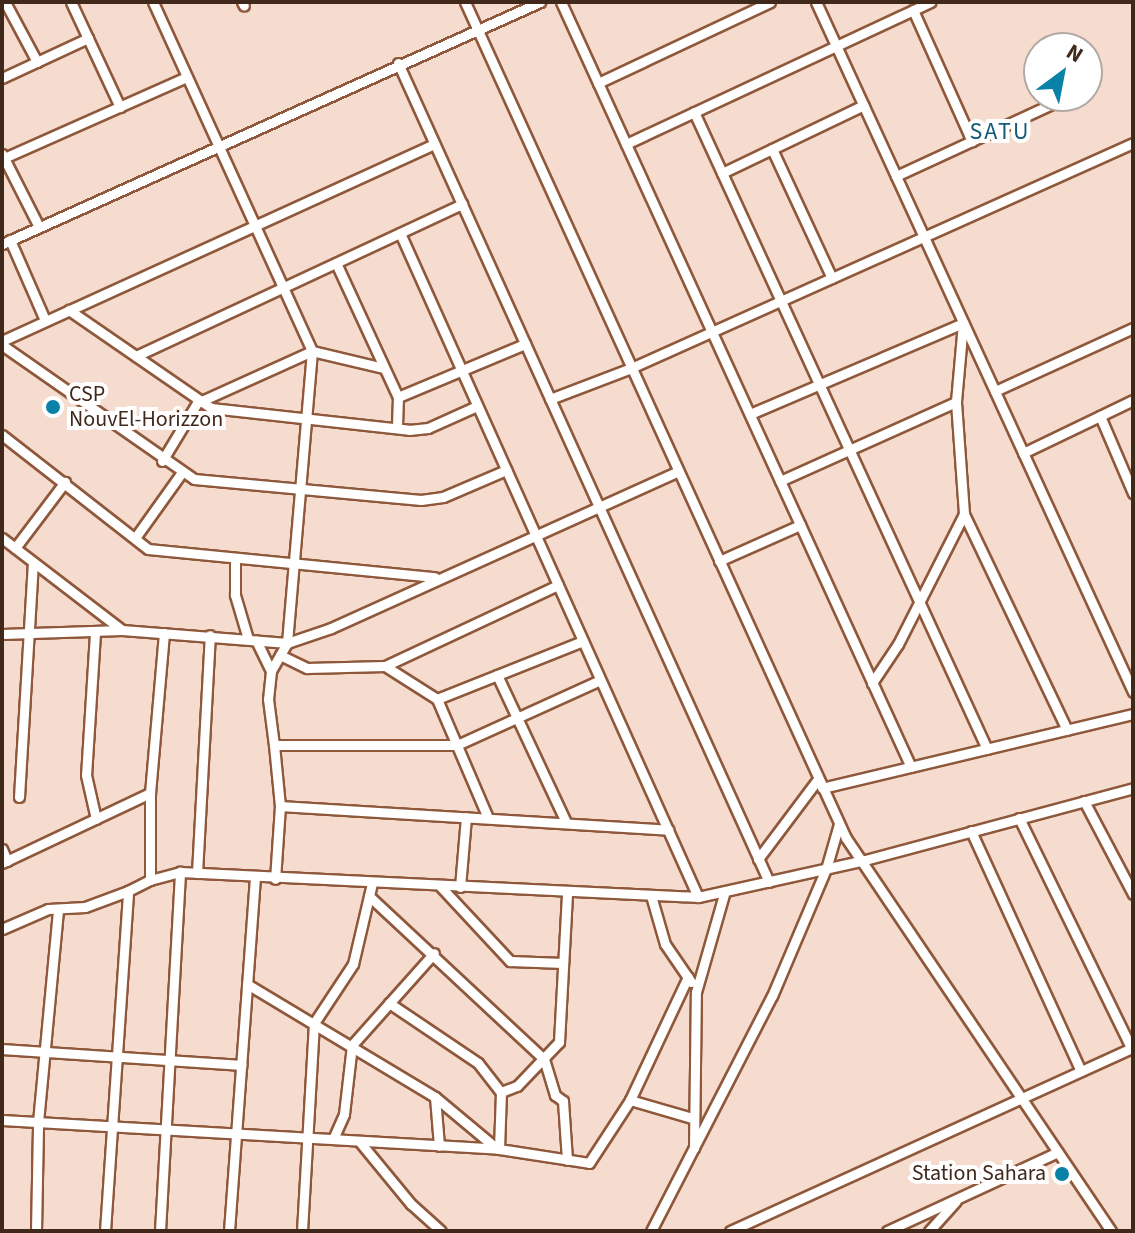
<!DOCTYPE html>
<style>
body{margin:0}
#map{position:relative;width:1135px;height:1233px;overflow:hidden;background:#f6dccf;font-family:"Source Sans 3",sans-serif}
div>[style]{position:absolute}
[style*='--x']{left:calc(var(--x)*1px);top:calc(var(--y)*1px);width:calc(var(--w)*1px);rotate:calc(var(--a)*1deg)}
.roads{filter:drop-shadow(2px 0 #8f583b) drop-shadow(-2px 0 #8f583b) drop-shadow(0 2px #8f583b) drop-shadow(0 -2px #8f583b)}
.street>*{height:9px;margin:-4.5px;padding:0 4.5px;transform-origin:4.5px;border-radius:4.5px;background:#fff}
.dots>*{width:22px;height:22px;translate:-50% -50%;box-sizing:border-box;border:4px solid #fff;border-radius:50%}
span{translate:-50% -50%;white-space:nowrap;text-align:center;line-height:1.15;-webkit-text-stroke:8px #fff;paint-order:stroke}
.poi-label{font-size:22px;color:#40281b}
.left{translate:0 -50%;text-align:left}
.right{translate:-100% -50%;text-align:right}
.neighbourhood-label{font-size:24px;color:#135c77;letter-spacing:2px}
.frame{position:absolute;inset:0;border:4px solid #40281b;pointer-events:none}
.north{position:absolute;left:1023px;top:32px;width:80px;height:80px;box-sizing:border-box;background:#fff;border:2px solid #b3a9a4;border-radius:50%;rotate:32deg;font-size:22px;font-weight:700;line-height:32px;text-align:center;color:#40281b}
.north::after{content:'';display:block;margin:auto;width:28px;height:36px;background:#0a81a7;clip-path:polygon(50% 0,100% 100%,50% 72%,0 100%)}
</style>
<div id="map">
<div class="roads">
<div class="street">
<div style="--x:5;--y:2;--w:68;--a:61.9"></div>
<div style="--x:71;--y:2;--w:116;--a:65"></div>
<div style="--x:153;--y:2;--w:384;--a:65.5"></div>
<div style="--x:312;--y:351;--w:293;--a:94.9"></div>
<div style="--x:287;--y:643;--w:32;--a:120"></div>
<div style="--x:271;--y:671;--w:34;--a:-116"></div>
<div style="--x:242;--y:2;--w:4;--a:63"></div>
<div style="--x:465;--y:2;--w:919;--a:65.5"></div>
<div style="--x:846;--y:838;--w:474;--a:56"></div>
<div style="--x:561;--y:2;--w:841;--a:65.42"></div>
<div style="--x:816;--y:2;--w:759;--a:65.32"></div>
<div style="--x:913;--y:10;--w:144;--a:65.8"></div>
<div style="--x:398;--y:63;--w:899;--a:65.63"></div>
<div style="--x:2;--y:78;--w:95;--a:-24.9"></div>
<div style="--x:598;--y:83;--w:190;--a:-25.2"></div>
<div style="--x:694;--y:112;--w:701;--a:65.3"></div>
<div style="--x:626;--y:144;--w:336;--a:-25"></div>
<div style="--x:772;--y:149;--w:142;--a:65.1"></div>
<div style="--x:2;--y:154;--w:82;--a:63.1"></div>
<div style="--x:4;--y:158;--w:200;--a:-23.9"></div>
<div style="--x:722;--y:173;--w:157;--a:-25.6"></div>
<div style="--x:896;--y:176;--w:191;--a:-24.8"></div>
<div style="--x:400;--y:233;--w:728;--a:65.83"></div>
<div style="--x:10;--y:240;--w:87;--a:66.4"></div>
<div style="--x:2;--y:244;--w:590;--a:-24.22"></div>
<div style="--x:336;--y:263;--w:148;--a:65.2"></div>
<div style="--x:398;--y:397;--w:31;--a:92"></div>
<div style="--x:69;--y:310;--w:173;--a:34.6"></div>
<div style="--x:211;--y:408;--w:199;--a:6.3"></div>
<div style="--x:409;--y:430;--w:19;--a:-6"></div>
<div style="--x:428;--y:428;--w:54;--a:-24.2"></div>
<div style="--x:2;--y:341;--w:475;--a:-24.5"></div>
<div style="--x:2;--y:345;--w:234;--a:34.9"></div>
<div style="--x:194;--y:479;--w:228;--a:5.3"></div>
<div style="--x:421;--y:500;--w:22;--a:-8"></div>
<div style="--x:443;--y:497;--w:69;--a:-23.2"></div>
<div style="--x:136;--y:356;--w:360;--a:-25"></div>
<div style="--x:995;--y:391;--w:152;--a:-24.5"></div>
<div style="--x:398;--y:397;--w:138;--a:-22.7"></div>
<div style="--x:550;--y:399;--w:87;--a:-20.9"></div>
<div style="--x:631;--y:368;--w:550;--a:-24.14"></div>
<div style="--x:750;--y:414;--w:232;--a:-23.1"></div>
<div style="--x:963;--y:323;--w:79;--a:95.1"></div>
<div style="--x:956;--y:402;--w:112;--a:85.9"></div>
<div style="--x:964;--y:514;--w:146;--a:116.9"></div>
<div style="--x:898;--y:644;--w:47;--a:123.7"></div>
<div style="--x:1100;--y:416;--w:84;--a:66.8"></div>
<div style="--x:2;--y:435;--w:185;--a:38"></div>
<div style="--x:148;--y:549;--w:288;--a:5.6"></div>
<div style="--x:1023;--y:453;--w:122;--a:-25.7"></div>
<div style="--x:162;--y:461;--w:68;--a:-58.9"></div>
<div style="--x:197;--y:403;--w:126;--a:-24.3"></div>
<div style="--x:312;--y:351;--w:74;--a:13.3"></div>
<div style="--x:780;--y:481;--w:193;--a:-24.2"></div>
<div style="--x:964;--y:514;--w:239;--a:64.5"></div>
<div style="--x:2;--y:538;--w:151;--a:37.5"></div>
<div style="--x:135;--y:538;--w:81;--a:-54.5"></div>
<div style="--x:15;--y:548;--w:83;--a:-52.9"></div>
<div style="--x:235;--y:558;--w:37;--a:90"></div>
<div style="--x:235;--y:595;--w:46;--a:73.5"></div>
<div style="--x:719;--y:561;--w:89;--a:-24"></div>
<div style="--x:95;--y:633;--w:142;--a:93.6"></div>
<div style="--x:86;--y:775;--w:45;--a:77.2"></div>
<div style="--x:164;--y:633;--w:161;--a:95"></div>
<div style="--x:150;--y:793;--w:87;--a:90"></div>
<div style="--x:150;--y:880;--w:31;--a:-15"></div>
<div style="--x:180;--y:872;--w:519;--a:2.76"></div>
<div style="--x:698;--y:897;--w:171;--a:-12.5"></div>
<div style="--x:865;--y:860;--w:278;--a:-15"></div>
<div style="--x:2;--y:634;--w:120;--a:-1.9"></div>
<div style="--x:122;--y:630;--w:166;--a:4.5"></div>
<div style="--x:287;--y:643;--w:46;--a:-18.8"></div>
<div style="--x:331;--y:628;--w:381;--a:-24.3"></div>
<div style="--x:280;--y:655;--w:30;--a:26"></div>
<div style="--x:307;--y:668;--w:78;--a:-1.5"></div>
<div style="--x:385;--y:666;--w:62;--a:32.4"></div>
<div style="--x:437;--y:699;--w:129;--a:66.8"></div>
<div style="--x:385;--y:666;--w:191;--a:-25.1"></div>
<div style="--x:271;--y:671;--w:28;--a:96"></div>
<div style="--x:268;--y:699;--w:46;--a:82.6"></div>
<div style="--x:274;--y:745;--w:183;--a:0"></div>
<div style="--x:457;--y:745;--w:157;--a:-24.4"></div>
<div style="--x:497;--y:675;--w:162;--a:64.9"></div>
<div style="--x:437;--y:699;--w:157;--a:-21.7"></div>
<div style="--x:274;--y:745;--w:61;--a:84.4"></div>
<div style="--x:280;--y:806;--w:73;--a:93.9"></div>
<div style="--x:822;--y:788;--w:320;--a:-13.4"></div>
<div style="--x:19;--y:797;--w:235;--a:-86.6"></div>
<div style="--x:1084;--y:801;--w:105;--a:62.2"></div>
<div style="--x:280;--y:806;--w:389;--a:3.5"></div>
<div style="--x:1019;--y:818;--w:256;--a:64"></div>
<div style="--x:971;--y:831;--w:264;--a:65.4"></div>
<div style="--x:2;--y:849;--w:13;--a:67"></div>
<div style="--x:758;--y:859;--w:100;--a:-53.1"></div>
<div style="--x:2;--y:863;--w:164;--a:-25.3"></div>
<div style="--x:197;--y:873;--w:238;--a:-86.9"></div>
<div style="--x:440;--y:886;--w:103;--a:47"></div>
<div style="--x:510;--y:961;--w:53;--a:2.2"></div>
<div style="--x:460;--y:887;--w:70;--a:-85.1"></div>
<div style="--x:369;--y:896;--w:239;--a:43"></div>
<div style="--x:544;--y:1059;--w:38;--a:73"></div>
<div style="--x:555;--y:1095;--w:10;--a:37"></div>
<div style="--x:563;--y:1101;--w:59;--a:86.1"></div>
<div style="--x:652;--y:899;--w:47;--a:73.9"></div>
<div style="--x:665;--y:944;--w:46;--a:55.6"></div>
<div style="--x:2;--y:929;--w:50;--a:-23.5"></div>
<div style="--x:48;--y:909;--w:37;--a:-3"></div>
<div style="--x:85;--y:907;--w:46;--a:-20.4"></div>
<div style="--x:247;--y:984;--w:219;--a:31"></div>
<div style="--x:435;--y:1097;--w:49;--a:85.3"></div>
<div style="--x:389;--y:1003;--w:107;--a:34"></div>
<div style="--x:478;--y:1063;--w:37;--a:52"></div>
<div style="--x:2;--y:1049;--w:240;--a:3.8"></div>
<div style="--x:501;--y:1092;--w:17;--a:-21"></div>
<div style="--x:517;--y:1086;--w:61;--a:-46.3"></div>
<div style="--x:559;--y:1042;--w:150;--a:-86.9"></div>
<div style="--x:435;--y:1097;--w:80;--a:39.9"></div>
<div style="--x:630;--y:1100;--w:65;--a:16.2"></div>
<div style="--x:2;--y:1120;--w:498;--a:3.3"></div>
<div style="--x:499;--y:1149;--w:91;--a:8.8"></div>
<div style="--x:589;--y:1163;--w:75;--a:-56.9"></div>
<div style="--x:630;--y:1100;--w:136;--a:-64.8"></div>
<div style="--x:333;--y:1139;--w:27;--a:-66"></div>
<div style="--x:344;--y:1114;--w:69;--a:-83.4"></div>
<div style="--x:352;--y:1045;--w:123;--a:-48.3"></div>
<div style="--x:359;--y:1141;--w:82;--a:50.5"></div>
<div style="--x:411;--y:1204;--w:40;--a:42"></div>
<div style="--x:694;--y:1148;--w:156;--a:-89.3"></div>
<div style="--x:696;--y:992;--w:105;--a:-74"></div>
<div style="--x:499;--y:1149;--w:57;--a:-88"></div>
<div style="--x:36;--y:1231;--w:109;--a:-88.9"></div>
<div style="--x:38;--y:1122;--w:214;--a:-84.6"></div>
<div style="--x:105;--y:1231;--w:341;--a:-86.1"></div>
<div style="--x:128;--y:891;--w:25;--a:-27"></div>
<div style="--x:160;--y:1231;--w:360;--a:-86.8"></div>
<div style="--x:229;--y:1231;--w:354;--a:-85.8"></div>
<div style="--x:302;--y:1231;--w:208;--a:-86.7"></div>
<div style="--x:314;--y:1023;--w:71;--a:-56.5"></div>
<div style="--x:353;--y:964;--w:83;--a:-76.8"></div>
<div style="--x:651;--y:1231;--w:264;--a:-62.8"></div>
<div style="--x:772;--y:996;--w:138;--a:-67"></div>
<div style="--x:826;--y:869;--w:47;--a:-73.9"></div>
<div style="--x:730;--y:1231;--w:443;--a:-24.5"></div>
<div style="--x:887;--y:1231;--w:188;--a:-24.8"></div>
<div style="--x:929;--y:1231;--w:40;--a:-48"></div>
</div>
</div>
<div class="dots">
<div style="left:53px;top:407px;background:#0a81a7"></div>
<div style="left:1062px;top:1174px;background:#0a81a7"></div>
</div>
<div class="poi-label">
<span class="left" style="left:69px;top:407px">CSP<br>NouvEl-Horizzon</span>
<span class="right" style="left:1046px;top:1174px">Station Sahara</span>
</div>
<div class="neighbourhood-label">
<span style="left:1000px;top:132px">SATU</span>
</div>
<div class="frame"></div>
<div class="north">N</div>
</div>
